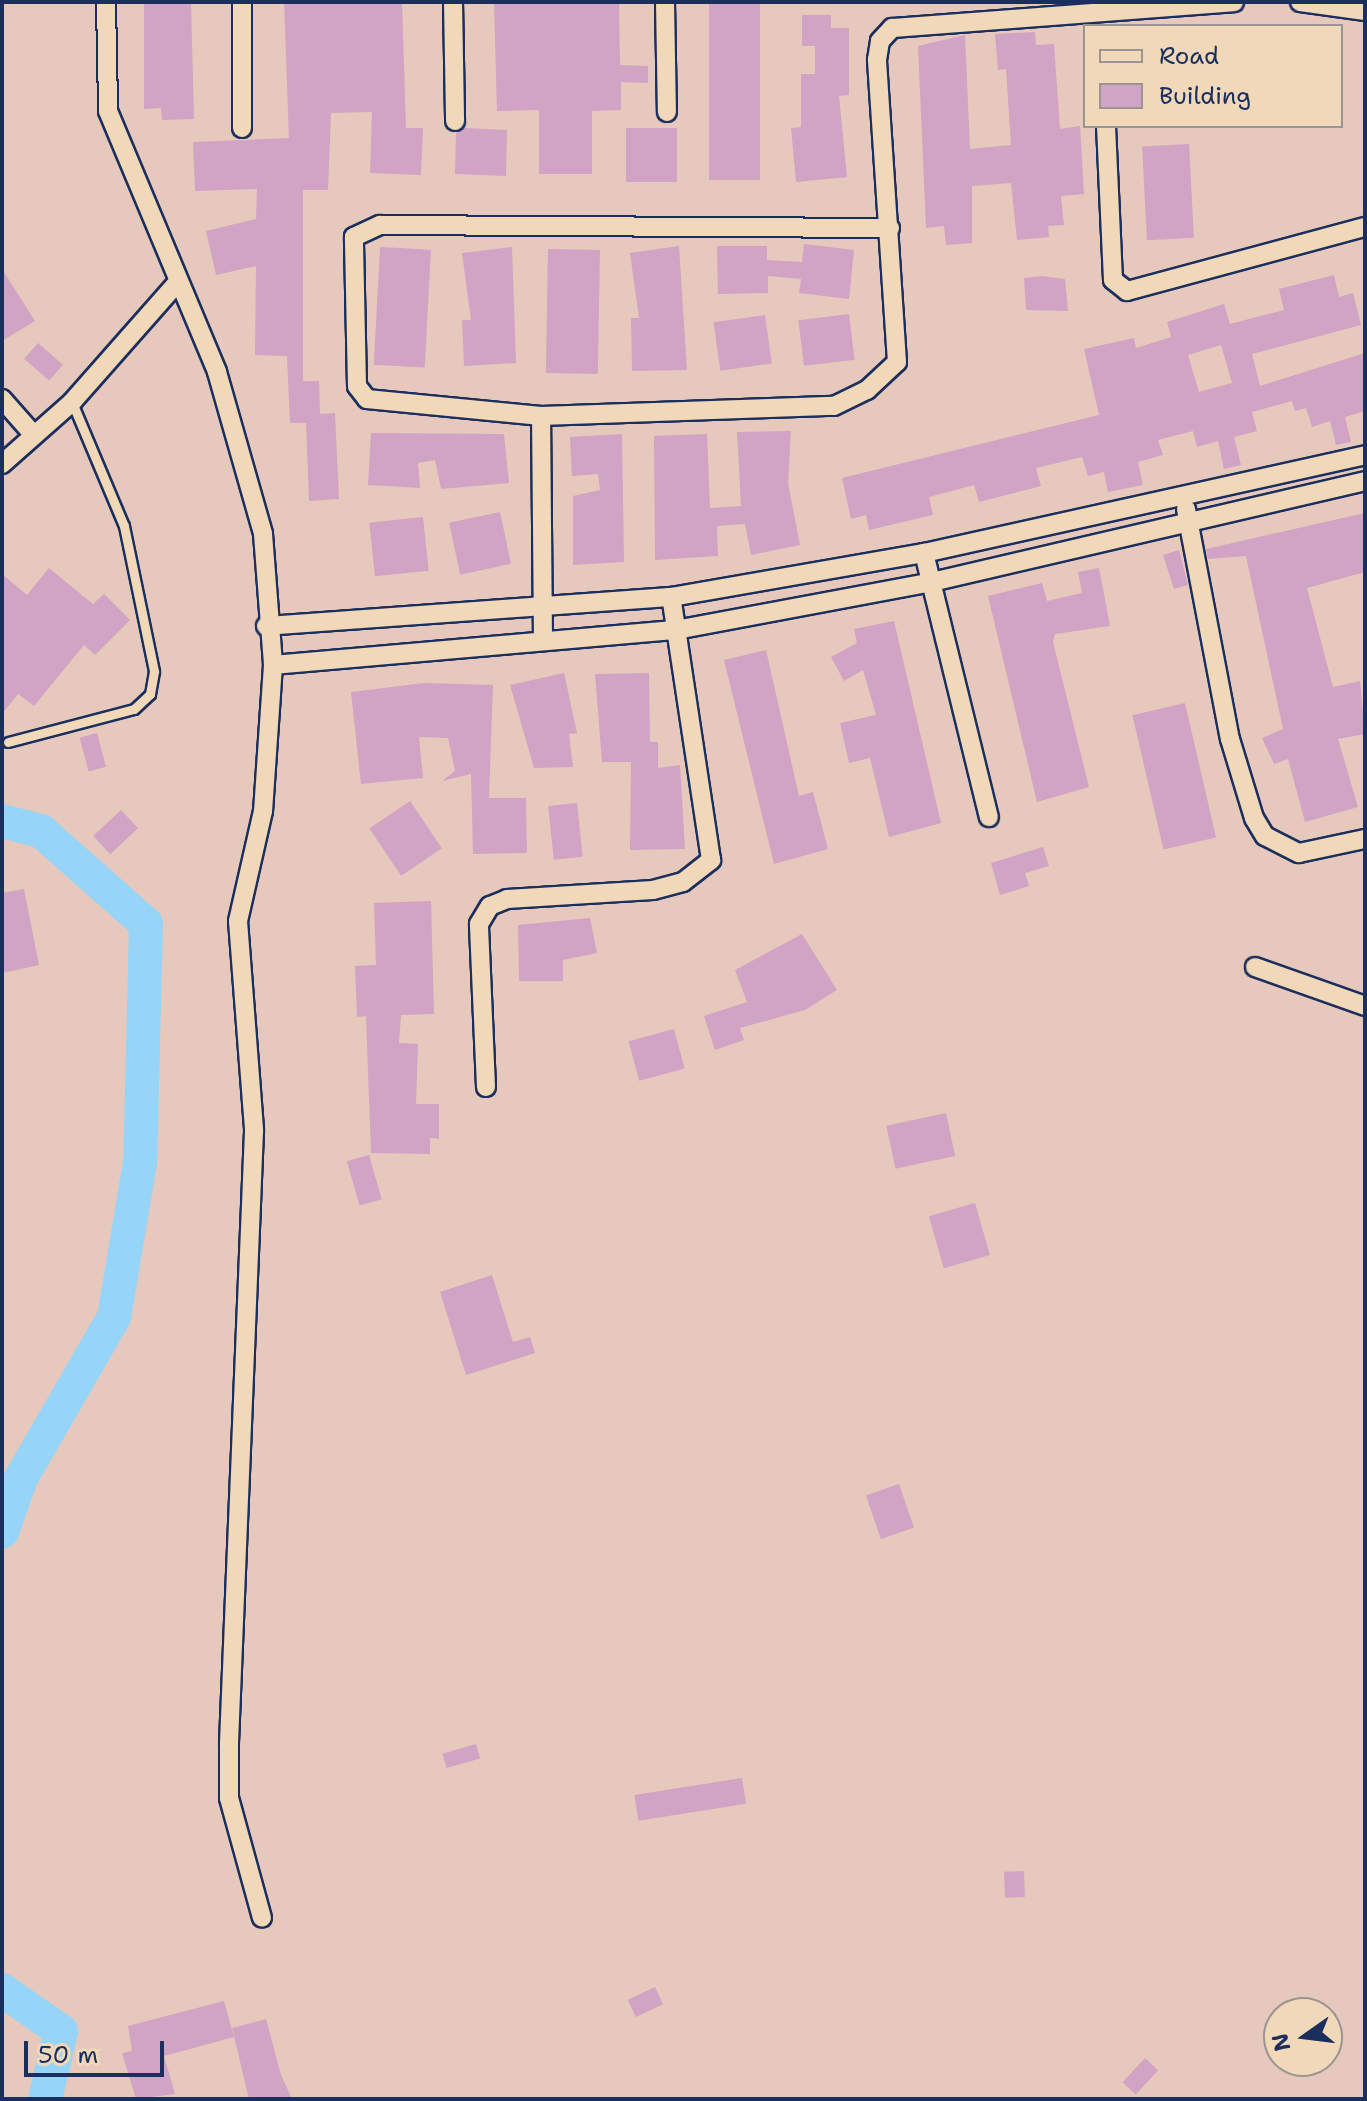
<!DOCTYPE html>
<style>
body{margin:0}
#map{position:relative;width:1367px;height:2101px;overflow:hidden;background:#e7c8bc;font-family:"Shantell Sans",sans-serif}
div>[style]{position:absolute}
[style*='--x']{left:calc(var(--x)*1px);top:calc(var(--y)*1px);width:calc(var(--w)*1px);rotate:calc(var(--a)*1deg)}
.river>*{height:34px;margin:-17px;padding:0 17px;transform-origin:17px;border-radius:17px;background:#97d5f8}
.building>*{inset:0;background:#d1a3c4;transform-origin:0 0}
.roads{filter:drop-shadow(2px 0 #1b2f5e) drop-shadow(-2px 0 #1b2f5e) drop-shadow(0 2px #1b2f5e) drop-shadow(0 -2px #1b2f5e)}
.service>*{height:9px;margin:-4.5px;padding:0 4.5px;transform-origin:4.5px;border-radius:4.5px;background:#f0d8b8}
.minor>*{height:18px;margin:-9px;padding:0 9px;transform-origin:9px;border-radius:9px;background:#f0d8b8}
span{translate:-50% -50%;white-space:nowrap;text-align:center;line-height:1.15;-webkit-text-stroke:7px #f0d8b8;paint-order:stroke}
.frame{position:absolute;inset:0;border:4px solid #1b2f5e;pointer-events:none}
.legend{position:absolute;left:1083px;top:24px;width:260px;height:104px;box-sizing:border-box;background:#f0d8b8;border:2px solid #9b9494;margin:0;padding:10px 14px;list-style:none;font-size:24px;color:#1b2f5e}
.legend li{display:flex;align-items:center;gap:16px;height:40px}
.legend b{width:40px;border:2px solid #9b9494}
.north{position:absolute;left:1263px;top:1997px;width:80px;height:80px;box-sizing:border-box;background:#f0d8b8;border:2px solid #9b9494;border-radius:50%;rotate:256deg;font-size:22px;font-weight:700;line-height:32px;text-align:center;color:#1b2f5e}
.north::after{content:'';display:block;margin:auto;width:28px;height:36px;background:#1b2f5e;clip-path:polygon(50% 0,100% 100%,50% 72%,0 100%)}
.scale{position:absolute;left:24px;top:2041px;width:140px;height:36px;box-sizing:border-box;border:4px solid #1b2f5e;border-top:0;padding-left:10px;font-size:24px;line-height:28px;white-space:nowrap;color:#1b2f5e;-webkit-text-stroke:6px #f0d8b8;paint-order:stroke}
</style>
<div id="map">
<div class="river">
<div style="--x:2;--y:821;--w:40;--a:14.4"></div>
<div style="--x:41;--y:831;--w:140;--a:41.5"></div>
<div style="--x:146;--y:924;--w:238;--a:91.4"></div>
<div style="--x:140;--y:1162;--w:157;--a:99.5"></div>
<div style="--x:114;--y:1317;--w:186;--a:120"></div>
<div style="--x:21;--y:1478;--w:57;--a:109.4"></div>
<div style="--x:2;--y:1990;--w:72;--a:34.8"></div>
<div style="--x:61;--y:2031;--w:70;--a:103.2"></div>
</div>
<div class="building">
<div style="clip-path:polygon(144px 2px,191px 2px,194px 119px,162px 120px,161px 108px,144px 109px)"></div>
<div style="clip-path:polygon(284px 2px,402px 2px,406px 128px,423px 128px,421px 175px,370px 173px,372px 112px,331px 113px,328px 190px,303px 190px,303px 381px,319px 381px,320px 414px,335px 413px,339px 499px,309px 501px,306px 423px,290px 423px,287px 356px,255px 355px,256px 266px,216px 275px,206px 231px,256px 219px,257px 189px,195px 191px,193px 142px,289px 138px)"></div>
<div style="clip-path:polygon(494px 2px,619px 2px,620px 65px,648px 66px,648px 83px,621px 82px,621px 110px,592px 111px,592px 174px,539px 174px,539px 110px,497px 111px)"></div>
<div style="left:709px;top:2px;width:51px;height:178px"></div>
<div style="clip-path:polygon(802px 15px,831px 15px,831px 28px,849px 28px,849px 95px,839px 96px,847px 177px,796px 182px,791px 128px,801px 127px,801px 74px,815px 74px,815px 46px,802px 46px)"></div>
<div style="clip-path:polygon(1035px 32px,1036px 45px,1054px 44px,1060px 129px,1080px 126px,1084px 194px,1061px 196px,1064px 225px,1048px 226px,1049px 237px,1017px 240px,1011px 183px,972px 186px,972px 243px,946px 245px,944px 226px,926px 228px,918px 46px,965px 35px,970px 149px,1011px 145px,1006px 69px,998px 70px,995px 34px)"></div>
<div style="clip-path:polygon(464px 128px,507px 130px,506px 176px,455px 174px,456px 133px)"></div>
<div style="left:626px;top:128px;width:51px;height:54px"></div>
<div style="left:1189px;top:144px;width:94px;height:47px;rotate:87deg"></div>
<div style="clip-path:polygon(804px 244px,854px 250px,849px 299px,799px 293px,801px 279px,768px 276px,768px 293px,718px 294px,717px 246px,767px 246px,767px 260px,802px 262px)"></div>
<div style="clip-path:polygon(679px 246px,687px 370px,632px 371px,631px 318px,639px 318px,630px 253px)"></div>
<div style="left:380px;top:247px;width:51px;height:118px;rotate:3deg"></div>
<div style="clip-path:polygon(512px 247px,516px 363px,464px 366px,462px 320px,471px 320px,462px 253px)"></div>
<div style="left:548px;top:249px;width:52px;height:124px;rotate:1deg"></div>
<div style="clip-path:polygon(2px 269px,35px 321px,2px 341px)"></div>
<div style="clip-path:polygon(evenodd,1334px 275px,1339px 297px,1353px 293px,1361px 325px,1252px 354px,1260px 386px,1365px 353px,1365px 411px,1345px 417px,1351px 442px,1336px 445px,1330px 421px,1312px 427px,1306px 408px,1295px 411px,1292px 401px,1252px 412px,1257px 431px,1234px 437px,1241px 465px,1224px 469px,1218px 441px,1197px 447px,1193px 431px,1158px 440px,1163px 455px,1138px 462px,1143px 485px,1108px 492px,1104px 472px,1088px 476px,1082px 457px,1036px 468px,1041px 486px,979px 502px,974px 485px,929px 497px,933px 515px,869px 530px,866px 515px,851px 519px,842px 478px,1099px 415px,1084px 349px,1134px 338px,1136px 348px,1171px 337px,1167px 322px,1224px 304px,1230px 324px,1284px 310px,1279px 289px,1334px 275px,1221px 345px,1232px 383px,1199px 392px,1188px 355px,1221px 345px)"></div>
<div style="clip-path:polygon(1041px 276px,1065px 279px,1068px 311px,1026px 310px,1024px 278px)"></div>
<div style="left:849px;top:314px;width:46px;height:51px;rotate:83deg"></div>
<div style="left:765px;top:315px;width:49px;height:52px;rotate:82deg"></div>
<div style="left:38px;top:343px;width:33px;height:21px;rotate:41deg"></div>
<div style="clip-path:polygon(791px 431px,788px 483px,800px 545px,751px 555px,745px 524px,717px 526px,718px 556px,655px 560px,654px 436px,707px 434px,710px 508px,741px 506px,737px 432px)"></div>
<div style="clip-path:polygon(371px 433px,504px 434px,509px 483px,441px 489px,435px 460px,418px 463px,420px 488px,368px 485px)"></div>
<div style="clip-path:polygon(622px 434px,624px 562px,573px 565px,573px 496px,600px 490px,598px 474px,572px 476px,570px 437px)"></div>
<div style="left:500px;top:512px;width:53px;height:52px;rotate:78deg"></div>
<div style="clip-path:polygon(1365px 513px,1365px 572px,1307px 588px,1333px 687px,1360px 681px,1365px 734px,1338px 739px,1358px 807px,1305px 822px,1288px 759px,1274px 764px,1262px 738px,1283px 729px,1246px 556px,1208px 559px,1206px 549px)"></div>
<div style="left:423px;top:517px;width:54px;height:54px;rotate:84deg"></div>
<div style="clip-path:polygon(1179px 550px,1188px 585px,1174px 589px,1163px 555px)"></div>
<div style="clip-path:polygon(49px 568px,93px 604px,104px 594px,130px 620px,95px 655px,84px 645px,34px 706px,18px 694px,2px 714px,2px 574px,27px 595px)"></div>
<div style="clip-path:polygon(1099px 568px,1110px 626px,1055px 634px,1053px 642px,1089px 787px,1037px 802px,988px 596px,1042px 583px,1047px 601px,1082px 593px,1078px 572px)"></div>
<div style="clip-path:polygon(894px 621px,941px 823px,889px 837px,870px 758px,849px 763px,840px 723px,876px 715px,863px 670px,844px 681px,831px 657px,857px 643px,854px 629px)"></div>
<div style="clip-path:polygon(766px 650px,799px 796px,813px 792px,828px 849px,774px 864px,724px 660px)"></div>
<div style="clip-path:polygon(564px 673px,577px 733px,569px 734px,573px 767px,534px 768px,510px 685px)"></div>
<div style="clip-path:polygon(649px 673px,650px 742px,658px 742px,658px 768px,680px 765px,685px 849px,630px 850px,631px 762px,602px 762px,595px 674px)"></div>
<div style="clip-path:polygon(424px 683px,493px 685px,489px 798px,526px 798px,527px 853px,473px 854px,471px 774px,442px 781px,455px 771px,448px 738px,419px 737px,423px 778px,361px 784px,351px 692px)"></div>
<div style="left:1185px;top:703px;width:138px;height:54px;rotate:77deg"></div>
<div style="left:97px;top:733px;width:35px;height:18px;rotate:75deg"></div>
<div style="left:410px;top:801px;width:57px;height:49px;rotate:56deg"></div>
<div style="left:577px;top:803px;width:54px;height:29px;rotate:84deg"></div>
<div style="left:121px;top:810px;width:25px;height:38px;rotate:47deg"></div>
<div style="clip-path:polygon(1043px 847px,1049px 866px,1025px 873px,1029px 886px,1000px 895px,991px 863px)"></div>
<div style="clip-path:polygon(24px 889px,39px 965px,2px 973px,2px 893px)"></div>
<div style="clip-path:polygon(431px 901px,434px 1014px,401px 1015px,399px 1043px,418px 1044px,416px 1104px,439px 1104px,439px 1139px,430px 1138px,430px 1154px,371px 1153px,366px 1016px,357px 1017px,355px 966px,376px 965px,374px 903px)"></div>
<div style="clip-path:polygon(590px 918px,597px 953px,563px 960px,563px 981px,519px 981px,518px 925px)"></div>
<div style="clip-path:polygon(802px 934px,837px 990px,805px 1010px,740px 1028px,744px 1040px,715px 1050px,704px 1016px,747px 1002px,735px 970px)"></div>
<div style="left:674px;top:1029px;width:41px;height:47px;rotate:75deg"></div>
<div style="left:946px;top:1113px;width:44px;height:61px;rotate:78deg"></div>
<div style="left:369px;top:1155px;width:46px;height:23px;rotate:74deg"></div>
<div style="left:975px;top:1203px;width:54px;height:48px;rotate:74deg"></div>
<div style="clip-path:polygon(492px 1275px,513px 1342px,530px 1337px,535px 1353px,466px 1375px,440px 1292px)"></div>
<div style="left:899px;top:1484px;width:46px;height:35px;rotate:71deg"></div>
<div style="left:476px;top:1744px;width:15px;height:35px;rotate:74deg"></div>
<div style="left:742px;top:1778px;width:26px;height:109px;rotate:81deg"></div>
<div style="left:1024px;top:1871px;width:26px;height:20px;rotate:88deg"></div>
<div style="left:655px;top:1987px;width:19px;height:30px;rotate:65deg"></div>
<div style="clip-path:polygon(224px 2001px,234px 2037px,164px 2056px,175px 2094px,136px 2099px,122px 2053px,132px 2051px,128px 2026px)"></div>
<div style="clip-path:polygon(266px 2019px,281px 2075px,292px 2099px,249px 2099px,232px 2028px)"></div>
<div style="left:1145px;top:2058px;width:18px;height:33px;rotate:43deg"></div>
</div>
<div class="roads">
<div class="service">
<div style="--x:8;--y:742;--w:130;--a:-14.7"></div>
<div style="--x:134;--y:709;--w:22;--a:-43"></div>
<div style="--x:150;--y:694;--w:23;--a:-80"></div>
<div style="--x:154;--y:671;--w:148;--a:-101.7"></div>
<div style="--x:124;--y:526;--w:134;--a:-112.8"></div>
</div>
<div class="minor">
<div style="--x:106;--y:2;--w:109;--a:88.9"></div>
<div style="--x:108;--y:111;--w:283;--a:67.3"></div>
<div style="--x:217;--y:372;--w:168;--a:74.1"></div>
<div style="--x:263;--y:534;--w:131;--a:85.6"></div>
<div style="--x:273;--y:665;--w:146;--a:93.9"></div>
<div style="--x:263;--y:811;--w:113;--a:102.8"></div>
<div style="--x:238;--y:921;--w:211;--a:85.6"></div>
<div style="--x:254;--y:1131;--w:614;--a:92.34"></div>
<div style="--x:229;--y:1744;--w:54;--a:90"></div>
<div style="--x:229;--y:1798;--w:124;--a:74.6"></div>
<div style="--x:242;--y:2;--w:126;--a:90"></div>
<div style="--x:453;--y:2;--w:119;--a:89"></div>
<div style="--x:665;--y:2;--w:110;--a:89"></div>
<div style="--x:1300;--y:2;--w:66;--a:7.9"></div>
<div style="--x:1106;--y:126;--w:154;--a:87.4"></div>
<div style="--x:1113;--y:280;--w:18;--a:38"></div>
<div style="--x:1127;--y:291;--w:246;--a:-15.1"></div>
<div style="--x:2;--y:399;--w:47;--a:48.5"></div>
<div style="--x:541;--y:416;--w:175;--a:-174.4"></div>
<div style="--x:367;--y:399;--w:16;--a:-128"></div>
<div style="--x:357;--y:386;--w:149;--a:-91.2"></div>
<div style="--x:354;--y:237;--w:29;--a:-25"></div>
<div style="--x:380;--y:225;--w:510;--a:0.34"></div>
<div style="--x:2;--y:464;--w:94;--a:-41.5"></div>
<div style="--x:72;--y:402;--w:157;--a:-48.6"></div>
<div style="--x:1186;--y:509;--w:234;--a:79.2"></div>
<div style="--x:1230;--y:739;--w:83;--a:73.1"></div>
<div style="--x:1254;--y:818;--w:21;--a:59"></div>
<div style="--x:1265;--y:836;--w:38;--a:27"></div>
<div style="--x:1299;--y:853;--w:67;--a:-12"></div>
<div style="--x:924;--y:553;--w:272;--a:76.2"></div>
<div style="--x:266;--y:626;--w:406;--a:-4.1"></div>
<div style="--x:671;--y:597;--w:257;--a:-9.9"></div>
<div style="--x:924;--y:553;--w:452;--a:-12.5"></div>
<div style="--x:543;--y:640;--w:224;--a:-90.5"></div>
<div style="--x:541;--y:416;--w:293;--a:-2"></div>
<div style="--x:834;--y:406;--w:37;--a:-26"></div>
<div style="--x:867;--y:390;--w:41;--a:-43"></div>
<div style="--x:897;--y:362;--w:303;--a:-93.8"></div>
<div style="--x:877;--y:60;--w:19;--a:-81"></div>
<div style="--x:880;--y:41;--w:18;--a:-47"></div>
<div style="--x:892;--y:28;--w:343;--a:-4.3"></div>
<div style="--x:273;--y:665;--w:405;--a:-5"></div>
<div style="--x:676;--y:630;--w:260;--a:-10.6"></div>
<div style="--x:932;--y:582;--w:445;--a:-13.1"></div>
<div style="--x:1255;--y:967;--w:117;--a:19.5"></div>
<div style="--x:486;--y:1087;--w:163;--a:-92.5"></div>
<div style="--x:479;--y:924;--w:21;--a:-59"></div>
<div style="--x:490;--y:906;--w:18;--a:-22"></div>
<div style="--x:507;--y:899;--w:146;--a:-3.5"></div>
<div style="--x:653;--y:890;--w:31;--a:-15"></div>
<div style="--x:683;--y:882;--w:36;--a:-38"></div>
<div style="--x:711;--y:860;--w:266;--a:-98.6"></div>
</div>
</div>
<div class="frame"></div>
<ul class="legend">
<li><b style="height:10px;background:#f0d8b8"></b>Road</li>
<li><b style="height:22px;background:#d1a3c4"></b>Building</li>
</ul>
<div class="north">N</div>
<div class="scale">50 m</div>
</div>
